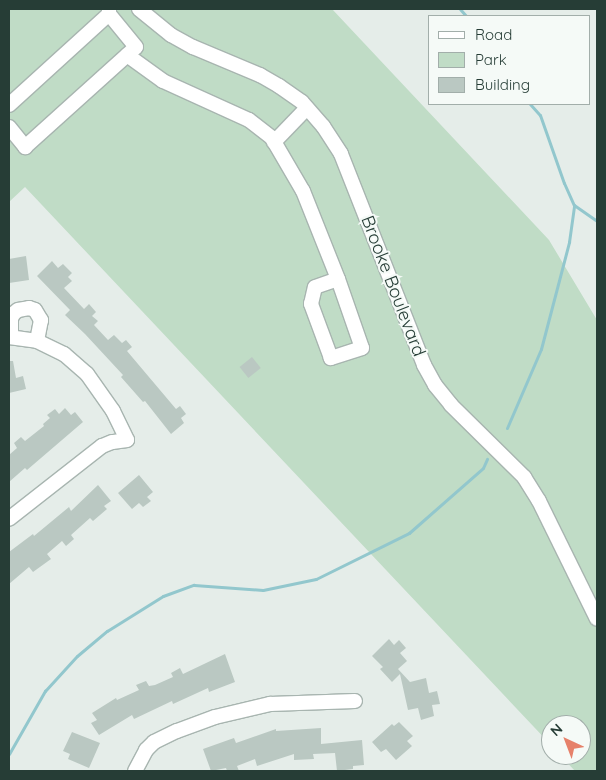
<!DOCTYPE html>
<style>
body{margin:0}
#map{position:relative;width:606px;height:780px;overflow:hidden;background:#e5ede9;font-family:Quicksand,sans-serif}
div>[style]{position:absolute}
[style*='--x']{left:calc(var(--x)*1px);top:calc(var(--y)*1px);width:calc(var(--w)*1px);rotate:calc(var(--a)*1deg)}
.green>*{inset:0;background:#c0dcc6}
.stream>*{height:3px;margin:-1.5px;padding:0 1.5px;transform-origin:1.5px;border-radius:1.5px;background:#92c7cd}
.building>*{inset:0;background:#bac8c2;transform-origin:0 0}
.roads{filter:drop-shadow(1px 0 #a8b5b0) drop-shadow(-1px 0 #a8b5b0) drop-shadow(0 1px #a8b5b0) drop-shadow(0 -1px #a8b5b0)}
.minor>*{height:14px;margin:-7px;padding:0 7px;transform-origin:7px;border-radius:7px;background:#fff}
span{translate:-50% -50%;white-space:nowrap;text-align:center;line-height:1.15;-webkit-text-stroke:4px #f5faf7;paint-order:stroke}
.street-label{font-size:18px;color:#263d36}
.frame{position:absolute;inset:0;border:10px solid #263d36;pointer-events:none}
.legend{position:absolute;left:428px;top:15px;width:162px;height:90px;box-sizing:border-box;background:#f5faf7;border:1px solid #a2aeaa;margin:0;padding:6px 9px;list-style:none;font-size:15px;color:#263d36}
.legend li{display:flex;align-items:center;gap:10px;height:25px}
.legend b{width:25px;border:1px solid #a2aeaa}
.north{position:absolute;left:541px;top:715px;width:50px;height:50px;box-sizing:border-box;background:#f5faf7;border:1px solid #a2aeaa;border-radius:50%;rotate:317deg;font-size:14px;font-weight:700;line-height:20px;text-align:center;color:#263d36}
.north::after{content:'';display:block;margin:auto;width:18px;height:22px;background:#e6816a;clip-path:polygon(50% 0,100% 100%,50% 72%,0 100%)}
</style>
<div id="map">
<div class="green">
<div style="clip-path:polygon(9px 9px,332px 9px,549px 240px,597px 320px,597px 771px,575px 771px,560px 755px,581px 755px,581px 725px,551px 725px,551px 745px,25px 187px,9px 202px)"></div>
</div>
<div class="stream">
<div style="--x:460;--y:9;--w:9;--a:49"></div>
<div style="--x:530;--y:104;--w:15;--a:48"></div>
<div style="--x:540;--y:115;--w:72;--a:70.6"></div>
<div style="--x:564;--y:183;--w:24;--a:66"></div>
<div style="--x:574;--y:205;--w:28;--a:35"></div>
<div style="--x:507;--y:428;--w:86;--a:-66.7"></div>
<div style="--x:541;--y:349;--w:111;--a:-75.3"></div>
<div style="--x:569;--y:242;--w:37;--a:-82"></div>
<div style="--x:9;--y:754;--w:73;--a:-60.3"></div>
<div style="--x:45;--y:691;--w:47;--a:-47.6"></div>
<div style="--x:77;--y:656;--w:39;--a:-40"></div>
<div style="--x:107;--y:631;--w:66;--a:-32"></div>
<div style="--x:163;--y:596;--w:33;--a:-20"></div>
<div style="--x:194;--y:585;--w:69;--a:4.1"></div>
<div style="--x:263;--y:590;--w:54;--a:-11.7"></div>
<div style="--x:316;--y:579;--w:104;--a:-26.3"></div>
<div style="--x:409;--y:533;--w:98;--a:-41.3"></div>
<div style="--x:483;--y:468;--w:10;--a:-66"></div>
</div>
<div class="building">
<div style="clip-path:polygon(26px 256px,29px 280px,9px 283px,9px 259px)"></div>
<div style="clip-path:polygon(52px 261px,58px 268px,63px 264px,72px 273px,68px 277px,72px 281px,64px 288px,84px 309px,89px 304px,96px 312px,92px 316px,98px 321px,94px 325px,108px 340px,114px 335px,122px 343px,126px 340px,132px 347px,127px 351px,176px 409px,180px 406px,186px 414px,181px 418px,184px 423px,171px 434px,145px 401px,143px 402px,121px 377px,123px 375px,85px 334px,65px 315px,70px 310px,37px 276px)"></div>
<div style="left:252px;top:357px;width:14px;height:16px;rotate:51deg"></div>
<div style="clip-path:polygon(9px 361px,13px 361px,16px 378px,23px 376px,26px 389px,9px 393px)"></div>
<div style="clip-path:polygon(65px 408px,71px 415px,75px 412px,83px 422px,27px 470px,25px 468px,9px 482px,9px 455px,17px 448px,14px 443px,21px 437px,25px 441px,44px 426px,43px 424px,50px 418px,47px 415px,55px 409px,59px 414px)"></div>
<div style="clip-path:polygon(139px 475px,153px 492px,147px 497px,151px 501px,143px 507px,139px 503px,132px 509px,118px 493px)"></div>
<div style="clip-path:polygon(98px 485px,111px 501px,104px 506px,107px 509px,93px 521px,90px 518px,71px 535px,74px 539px,66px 546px,62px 541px,47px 554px,51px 559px,33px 572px,29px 567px,9px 584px,9px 552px,33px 534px,34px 536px,69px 507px,71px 511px)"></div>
<div style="clip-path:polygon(389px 639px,394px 645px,399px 640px,406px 648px,400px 653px,407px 661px,398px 669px,410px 682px,426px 678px,429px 693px,437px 691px,440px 704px,432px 705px,434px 716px,421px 720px,418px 708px,408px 710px,400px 674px,392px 682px,380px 669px,383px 667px,372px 656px)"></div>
<div style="clip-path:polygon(225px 654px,235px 682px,209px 692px,208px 688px,173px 704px,172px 701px,134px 719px,132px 715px,99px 735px,91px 723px,97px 720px,92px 713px,116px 698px,117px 700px,139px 690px,136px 685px,146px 681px,149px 686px,155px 685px,173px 677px,171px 673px,180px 668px,183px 674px)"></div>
<div style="clip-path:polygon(399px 722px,413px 736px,407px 741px,412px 746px,396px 760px,386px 749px,381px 752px,372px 742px,392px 724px,394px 726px)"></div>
<div style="clip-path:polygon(321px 728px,321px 744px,362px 740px,364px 765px,353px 766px,353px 769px,337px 771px,335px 753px,313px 754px,314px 759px,294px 760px,294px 754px,257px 766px,255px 759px,237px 766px,239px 771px,227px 771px,226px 768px,211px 771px,203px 749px,234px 738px,236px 743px,276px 729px,276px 731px)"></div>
<div style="clip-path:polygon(72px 732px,100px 743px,89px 768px,68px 759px,70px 754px,63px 751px)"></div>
</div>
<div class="roads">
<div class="minor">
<div style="--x:139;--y:9;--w:41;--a:39.1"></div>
<div style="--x:171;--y:35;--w:25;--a:29"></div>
<div style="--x:193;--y:47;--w:73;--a:22.7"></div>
<div style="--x:260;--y:75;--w:22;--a:30"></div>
<div style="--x:279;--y:86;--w:28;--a:35"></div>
<div style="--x:302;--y:102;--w:32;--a:49"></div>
<div style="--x:323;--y:126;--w:33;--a:57"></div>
<div style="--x:341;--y:154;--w:227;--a:68.5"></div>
<div style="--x:424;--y:365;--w:23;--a:61"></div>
<div style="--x:435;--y:385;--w:26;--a:51"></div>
<div style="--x:451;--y:405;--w:103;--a:44.6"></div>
<div style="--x:524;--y:477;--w:28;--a:58"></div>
<div style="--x:539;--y:501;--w:131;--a:63.8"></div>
<div style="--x:127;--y:55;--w:44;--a:35.8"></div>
<div style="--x:163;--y:81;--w:94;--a:24.4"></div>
<div style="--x:249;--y:120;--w:29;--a:38"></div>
<div style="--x:272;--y:138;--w:61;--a:59.7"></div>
<div style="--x:303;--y:191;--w:95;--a:68.3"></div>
<div style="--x:338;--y:279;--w:73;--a:70.8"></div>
<div style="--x:362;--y:348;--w:33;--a:162"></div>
<div style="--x:331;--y:358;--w:58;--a:-110.3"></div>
<div style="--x:311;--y:304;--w:17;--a:-77"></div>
<div style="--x:315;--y:287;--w:24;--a:-19"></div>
<div style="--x:9;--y:105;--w:135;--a:-42.3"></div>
<div style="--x:9;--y:127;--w:26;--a:51"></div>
<div style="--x:25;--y:147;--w:149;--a:-42"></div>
<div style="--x:136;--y:47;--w:43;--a:-129.3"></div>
<div style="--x:109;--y:14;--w:5;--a:-90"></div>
<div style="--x:274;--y:142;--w:47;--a:-45.9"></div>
<div style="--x:9;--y:337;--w:28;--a:8"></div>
<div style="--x:37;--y:341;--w:30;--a:26"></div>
<div style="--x:64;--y:354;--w:30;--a:41"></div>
<div style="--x:87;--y:374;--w:45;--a:54.9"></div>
<div style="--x:113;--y:411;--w:32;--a:64"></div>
<div style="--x:127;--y:440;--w:15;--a:172"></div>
<div style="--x:112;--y:442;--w:11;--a:158"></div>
<div style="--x:102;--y:446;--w:118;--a:141.9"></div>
<div style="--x:11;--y:337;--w:18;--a:-90"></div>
<div style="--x:11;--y:319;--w:5;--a:-68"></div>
<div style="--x:13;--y:314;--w:6;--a:-39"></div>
<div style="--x:18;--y:310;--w:11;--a:-10"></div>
<div style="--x:29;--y:308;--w:6;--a:18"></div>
<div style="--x:35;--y:310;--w:12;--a:59"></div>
<div style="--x:41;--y:320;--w:21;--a:101"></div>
<div style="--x:135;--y:771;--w:24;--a:-62"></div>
<div style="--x:146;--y:750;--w:11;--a:-45"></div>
<div style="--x:154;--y:742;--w:25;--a:-26"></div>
<div style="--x:177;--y:731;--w:40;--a:-20.2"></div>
<div style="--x:215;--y:717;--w:57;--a:-13.3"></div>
<div style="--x:270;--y:704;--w:85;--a:-2"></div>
</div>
</div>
<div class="street-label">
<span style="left:393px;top:286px;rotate:69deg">Brooke Boulevard</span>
</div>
<div class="frame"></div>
<ul class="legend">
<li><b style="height:6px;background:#fff"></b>Road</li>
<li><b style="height:14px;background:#c0dcc6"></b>Park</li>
<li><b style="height:14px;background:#bac8c2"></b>Building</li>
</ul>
<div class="north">N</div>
</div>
